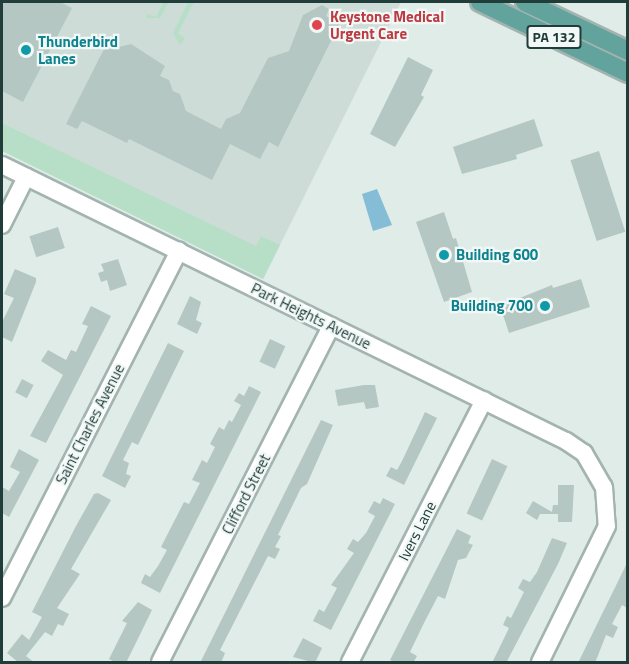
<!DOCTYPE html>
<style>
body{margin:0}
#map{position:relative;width:629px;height:664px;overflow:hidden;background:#e0ece8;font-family:"Titillium Web",sans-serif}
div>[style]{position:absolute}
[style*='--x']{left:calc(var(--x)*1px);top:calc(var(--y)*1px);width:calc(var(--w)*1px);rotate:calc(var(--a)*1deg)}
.built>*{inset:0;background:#cedcd8}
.green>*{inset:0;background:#b7dfc8}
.water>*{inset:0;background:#84bdd5}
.building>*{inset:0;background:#b5c7c2;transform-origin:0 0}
.roads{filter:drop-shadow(2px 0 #a3b4b0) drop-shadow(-2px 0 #a3b4b0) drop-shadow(0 2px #a3b4b0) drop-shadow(0 -2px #a3b4b0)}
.minor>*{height:16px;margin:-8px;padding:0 8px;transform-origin:8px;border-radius:8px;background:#fff}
.major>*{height:18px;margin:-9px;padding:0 9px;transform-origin:9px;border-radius:9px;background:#62a49d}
.dots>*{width:16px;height:16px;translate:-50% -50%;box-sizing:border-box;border:3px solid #f1f8f6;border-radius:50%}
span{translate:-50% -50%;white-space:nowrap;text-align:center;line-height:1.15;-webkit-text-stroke:4.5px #f1f8f6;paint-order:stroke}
.shield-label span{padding:2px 4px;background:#f1f8f6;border:2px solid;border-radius:4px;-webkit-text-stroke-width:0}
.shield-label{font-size:14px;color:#203d3a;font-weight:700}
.health-label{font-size:15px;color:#be3a42;font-weight:700}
.left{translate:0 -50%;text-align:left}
.culture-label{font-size:15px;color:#0d838f;font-weight:700}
.right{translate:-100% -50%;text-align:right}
.street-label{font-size:15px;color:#203d3a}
.frame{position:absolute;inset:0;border:3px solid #203d3a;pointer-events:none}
</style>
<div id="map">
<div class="built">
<div style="clip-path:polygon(2px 2px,401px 2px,263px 279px,2px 150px)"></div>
</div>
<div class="green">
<div style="clip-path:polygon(163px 2px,169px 2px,160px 18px,146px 18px,147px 14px,156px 17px)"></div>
<div style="clip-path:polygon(188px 2px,194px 2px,178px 33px,185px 38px,180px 45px,173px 33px)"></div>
<div style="clip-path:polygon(2px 123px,256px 246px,261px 236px,280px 245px,263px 279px,2px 151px)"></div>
</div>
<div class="water">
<div style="clip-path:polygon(377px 189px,392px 225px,373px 231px,362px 194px)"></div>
</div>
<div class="building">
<div style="clip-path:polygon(2px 2px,60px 2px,72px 8px,23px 102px,2px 91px)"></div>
<div style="clip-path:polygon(322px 5px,329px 9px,326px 16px,340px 23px,278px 147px,269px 142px,260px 159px,230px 144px,212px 180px,129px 139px,127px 143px,82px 121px,77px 129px,66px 124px,107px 43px,115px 48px,131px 44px,165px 66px,160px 76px,169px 80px,173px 91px,180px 94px,186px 111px,221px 129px,226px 119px,240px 113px,268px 58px,289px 51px,303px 15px)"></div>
<div style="clip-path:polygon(408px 57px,433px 70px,421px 95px,424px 97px,395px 147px,370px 134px)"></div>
<div style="clip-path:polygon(534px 119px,543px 146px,516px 155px,517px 159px,462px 174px,453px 147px)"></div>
<div style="left:599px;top:151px;width:85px;height:30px;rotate:72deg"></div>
<div style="clip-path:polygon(444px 212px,453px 239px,456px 238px,472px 292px,444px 302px,416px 222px)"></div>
<div style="left:58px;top:227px;width:22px;height:30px;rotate:72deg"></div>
<div style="clip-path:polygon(118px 259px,127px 285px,110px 291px,107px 280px,101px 282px,98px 273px,104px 271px,101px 264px)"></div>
<div style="clip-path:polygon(15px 269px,36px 278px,36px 282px,12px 342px,2px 337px,2px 322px,14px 298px,4px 294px)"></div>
<div style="clip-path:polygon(581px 279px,590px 307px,509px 333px,500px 306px,552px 285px,553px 288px)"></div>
<div style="clip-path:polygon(190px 296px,201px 302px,196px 320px,202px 323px,197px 334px,177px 324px)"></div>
<div style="clip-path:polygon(91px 306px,111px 316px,46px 443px,30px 436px,63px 375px,41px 361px,48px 350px,66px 360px,71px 350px,76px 352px,88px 326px,82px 324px)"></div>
<div style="left:270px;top:339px;width:17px;height:25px;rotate:25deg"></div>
<div style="clip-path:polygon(168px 343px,184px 351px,138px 445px,132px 442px,123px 460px,129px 463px,126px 474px,131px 476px,125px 488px,102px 476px)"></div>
<div style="left:22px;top:379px;width:13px;height:15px;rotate:27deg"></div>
<div style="clip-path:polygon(364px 385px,375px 385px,379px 407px,366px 409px,364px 402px,338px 406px,335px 390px)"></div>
<div style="clip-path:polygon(249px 386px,261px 392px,160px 593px,141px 583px,145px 574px,150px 577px,158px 566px,167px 550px,161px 547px,184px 502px,189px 504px,200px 483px,192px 480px,202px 460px,207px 463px,215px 447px,210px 444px,219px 427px,224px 430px,229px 420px,232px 422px,241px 405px,234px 401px,239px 393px,244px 396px)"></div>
<div style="clip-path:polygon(425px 412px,437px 418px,404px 485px,386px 476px,391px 467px,397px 470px,402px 461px)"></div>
<div style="clip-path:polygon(321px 420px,333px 425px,307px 484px,301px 488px,278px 535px,281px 536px,275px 547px,280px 549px,275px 559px,268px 556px,220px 650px,225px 653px,221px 663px,200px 663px)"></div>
<div style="clip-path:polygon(19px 449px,39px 460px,9px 517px,2px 513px,2px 487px,9px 491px,20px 472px,10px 467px)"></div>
<div style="left:492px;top:459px;width:17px;height:60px;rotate:25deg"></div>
<div style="clip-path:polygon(558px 485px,574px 485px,572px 522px,558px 522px,558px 514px,540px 514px,537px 520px,526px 513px,533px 501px,552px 512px,553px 505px,558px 505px)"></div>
<div style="clip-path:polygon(98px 493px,111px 500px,71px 569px,80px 574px,57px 608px,69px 614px,63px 626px,58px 624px,52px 636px,45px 632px,26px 656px,35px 663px,19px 663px,7px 653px,22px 634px,29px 640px,42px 617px,32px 612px,76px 526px,94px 494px)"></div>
<div style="clip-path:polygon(383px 498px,395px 504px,331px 630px,313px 621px,319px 609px,324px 612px,337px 588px,331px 585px,354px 553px,347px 549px,353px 539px,358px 542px,366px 533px,375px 516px,368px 512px,374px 501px,380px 504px)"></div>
<div style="clip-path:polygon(457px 529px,471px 536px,468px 543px,473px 545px,466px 558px,458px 560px,445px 599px,438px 596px,424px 623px,410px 652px,417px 656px,413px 663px,396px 663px,390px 660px)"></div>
<div style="clip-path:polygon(552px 538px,567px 543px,558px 564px,506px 663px,492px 663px,509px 628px,503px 625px,507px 616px,511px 618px,524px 592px,518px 588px,523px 579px,530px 582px,537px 572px)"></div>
<div style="clip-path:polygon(627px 563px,627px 608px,622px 605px,612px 624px,618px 627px,613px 638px,606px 635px,595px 663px,578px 663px)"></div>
<div style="clip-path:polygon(138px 602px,152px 610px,126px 663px,116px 663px,109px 659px,127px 623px,122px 621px)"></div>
<div style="clip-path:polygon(303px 638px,322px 648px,315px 663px,293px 657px)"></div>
</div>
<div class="roads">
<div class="minor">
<div style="--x:2;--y:165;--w:628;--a:26.08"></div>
<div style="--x:566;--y:441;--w:22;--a:34"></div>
<div style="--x:584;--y:453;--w:39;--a:60"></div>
<div style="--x:604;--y:487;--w:39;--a:86"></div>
<div style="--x:607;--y:526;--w:152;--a:116.2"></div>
<div style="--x:2;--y:225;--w:54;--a:-63.4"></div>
<div style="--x:2;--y:598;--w:390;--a:-63"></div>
<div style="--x:160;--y:662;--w:377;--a:-63"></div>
<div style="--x:350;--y:662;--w:294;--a:-62.9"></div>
</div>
<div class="major">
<div style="--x:480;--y:2;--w:164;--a:25.6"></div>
<div style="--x:525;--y:2;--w:114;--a:25.4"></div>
</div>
</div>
<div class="dots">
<div style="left:317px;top:25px;background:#e0444e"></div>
<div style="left:26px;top:50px;background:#0f9aa8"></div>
<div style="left:444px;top:255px;background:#0f9aa8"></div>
<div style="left:545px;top:306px;background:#0f9aa8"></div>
</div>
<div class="shield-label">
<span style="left:554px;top:37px">PA 132</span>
</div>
<div class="health-label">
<span class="left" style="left:330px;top:25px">Keystone Medical<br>Urgent Care</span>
</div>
<div class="culture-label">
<span class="left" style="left:38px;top:50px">Thunderbird<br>Lanes</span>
<span class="left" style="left:456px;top:255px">Building 600</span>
<span class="right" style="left:533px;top:306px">Building 700</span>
</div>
<div class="street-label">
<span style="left:311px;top:316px;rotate:26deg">Park Heights Avenue</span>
<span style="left:90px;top:424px;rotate:-63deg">Saint Charles Avenue</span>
<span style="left:246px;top:494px;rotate:-63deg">Clifford Street</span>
<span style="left:417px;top:531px;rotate:-63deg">Ivers Lane</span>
</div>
<div class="frame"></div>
</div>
